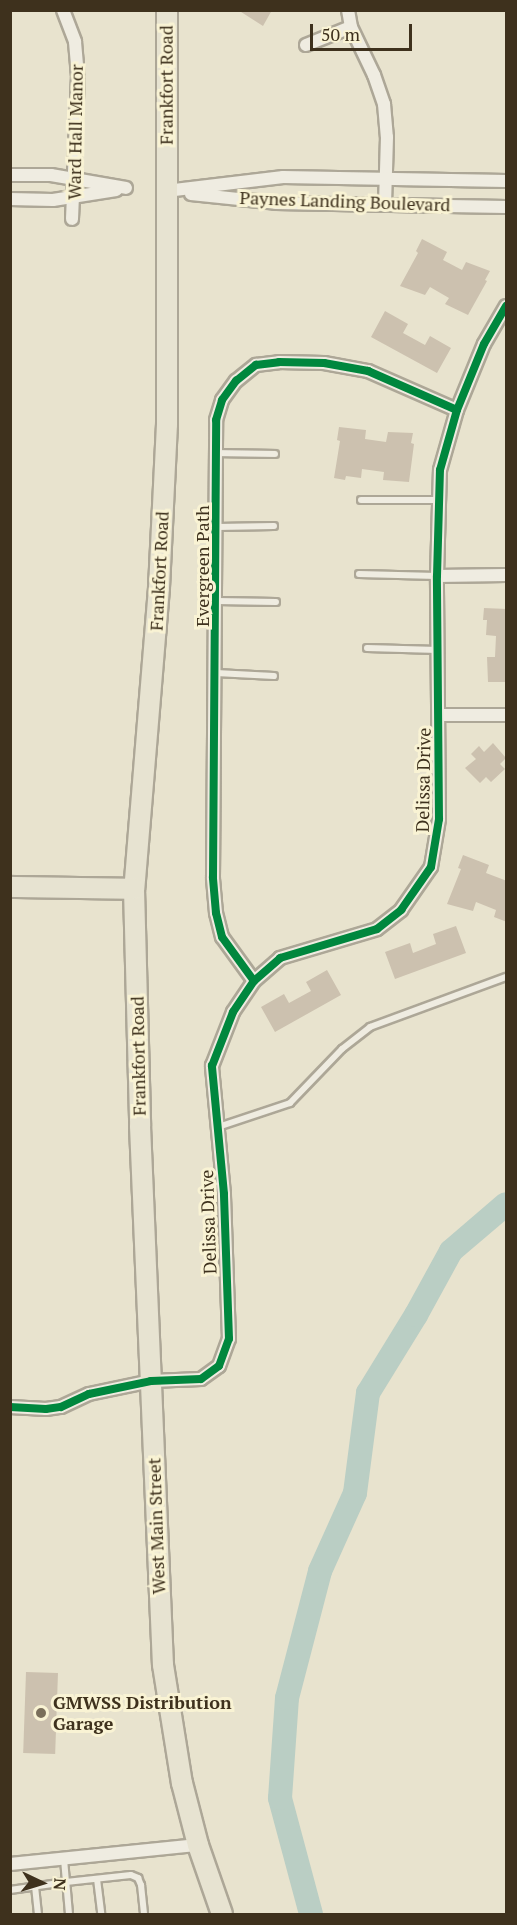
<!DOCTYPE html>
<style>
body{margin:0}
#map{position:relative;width:517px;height:1925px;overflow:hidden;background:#e8e3ce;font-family:"PT Serif",serif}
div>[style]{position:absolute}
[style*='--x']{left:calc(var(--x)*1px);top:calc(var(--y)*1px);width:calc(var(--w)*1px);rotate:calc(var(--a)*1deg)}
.river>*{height:24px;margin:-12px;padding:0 12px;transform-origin:12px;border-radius:12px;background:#bacec4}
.building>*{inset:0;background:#ccc1af;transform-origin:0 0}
.roads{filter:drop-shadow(2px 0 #ada797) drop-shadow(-2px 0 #ada797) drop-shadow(0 2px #ada797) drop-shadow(0 -2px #ada797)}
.service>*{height:6px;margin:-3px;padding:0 3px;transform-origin:3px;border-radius:3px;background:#efece1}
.minor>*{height:12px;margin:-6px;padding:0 6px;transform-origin:6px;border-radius:6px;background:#efece1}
.primary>*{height:20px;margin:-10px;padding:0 10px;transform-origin:10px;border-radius:10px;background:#e7e3d1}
.cycleway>*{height:8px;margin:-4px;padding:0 4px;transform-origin:4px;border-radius:4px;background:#00873e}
.dots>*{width:16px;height:16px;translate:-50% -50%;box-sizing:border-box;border:3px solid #f9f3d4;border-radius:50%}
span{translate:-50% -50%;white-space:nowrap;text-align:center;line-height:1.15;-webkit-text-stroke:6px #f9f3d4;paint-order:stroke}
.street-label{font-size:18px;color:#3e311d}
.poi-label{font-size:18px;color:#3e311d;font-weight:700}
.left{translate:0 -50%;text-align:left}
.frame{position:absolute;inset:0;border:12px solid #3e311d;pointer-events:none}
.north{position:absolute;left:12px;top:1853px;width:60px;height:60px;-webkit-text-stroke:4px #f9f3d4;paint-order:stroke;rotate:94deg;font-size:16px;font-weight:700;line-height:24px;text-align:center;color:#3e311d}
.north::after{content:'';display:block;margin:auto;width:21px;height:27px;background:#3e311d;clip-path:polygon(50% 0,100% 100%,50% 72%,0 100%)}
.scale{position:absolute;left:310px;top:24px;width:102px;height:27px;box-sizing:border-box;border:3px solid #3e311d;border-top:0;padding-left:8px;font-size:18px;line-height:21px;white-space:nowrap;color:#3e311d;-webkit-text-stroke:4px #f9f3d4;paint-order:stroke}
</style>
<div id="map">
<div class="river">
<div style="--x:311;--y:1914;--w:120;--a:-105"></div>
<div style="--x:280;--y:1798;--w:100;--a:-86"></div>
<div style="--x:287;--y:1698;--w:131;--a:-75.4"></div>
<div style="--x:320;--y:1571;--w:85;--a:-65.8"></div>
<div style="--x:355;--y:1493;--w:101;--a:-82.6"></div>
<div style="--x:368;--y:1393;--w:92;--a:-58.4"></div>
<div style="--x:416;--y:1315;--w:73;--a:-61.3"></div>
<div style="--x:451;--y:1251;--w:72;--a:-40.5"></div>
</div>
<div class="building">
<div style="clip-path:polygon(238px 10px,272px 10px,263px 26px)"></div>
<div style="clip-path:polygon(422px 239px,447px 252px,443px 260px,462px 270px,466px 262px,490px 271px,485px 280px,487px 281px,468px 315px,445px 304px,449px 298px,430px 287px,425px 295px,400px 286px,418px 253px,416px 251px)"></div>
<div style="clip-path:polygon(385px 311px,408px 324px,403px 333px,425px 345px,430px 336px,451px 348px,437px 373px,371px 337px)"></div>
<div style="clip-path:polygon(339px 427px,366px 430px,365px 439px,386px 442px,388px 432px,413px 433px,411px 443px,414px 444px,409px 482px,383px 480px,384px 472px,362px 469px,361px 478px,346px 476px,345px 480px,334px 478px,340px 441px,337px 440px)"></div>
<div style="clip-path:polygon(484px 608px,507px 609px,507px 682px,488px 682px,487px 657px,495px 657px,496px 636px,486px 635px,487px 620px,483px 620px)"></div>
<div style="clip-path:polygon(493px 743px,506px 758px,500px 764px,505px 769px,491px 782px,486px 777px,480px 783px,465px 768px,476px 759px,471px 754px,479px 746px,484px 752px)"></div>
<div style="clip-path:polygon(463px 855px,489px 865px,486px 873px,507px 881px,507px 922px,494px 917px,496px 910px,476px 902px,473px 911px,447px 904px,461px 869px,458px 868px)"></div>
<div style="clip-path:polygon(456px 926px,466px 953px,395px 979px,385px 952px,410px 943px,413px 953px,436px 944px,433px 934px)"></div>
<div style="clip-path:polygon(327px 970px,341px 995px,275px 1032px,261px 1007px,284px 994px,289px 1003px,311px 991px,306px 982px)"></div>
<div style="left:26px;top:1672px;width:32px;height:81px;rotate:2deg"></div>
</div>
<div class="roads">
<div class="service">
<div style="--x:216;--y:453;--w:59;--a:1"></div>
<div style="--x:361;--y:500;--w:77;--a:0"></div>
<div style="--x:217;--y:527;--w:57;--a:-1"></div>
<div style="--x:359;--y:574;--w:78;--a:1.5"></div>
<div style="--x:217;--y:601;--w:59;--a:1"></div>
<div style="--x:367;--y:648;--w:71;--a:1.6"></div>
<div style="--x:216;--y:673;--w:58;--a:3"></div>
<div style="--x:218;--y:1127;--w:76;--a:-18.4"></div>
<div style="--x:290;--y:1103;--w:75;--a:-46.1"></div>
<div style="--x:342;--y:1049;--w:36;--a:-38"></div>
<div style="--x:370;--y:1027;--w:145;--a:-20.2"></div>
<div style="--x:97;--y:1879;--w:35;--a:83"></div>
<div style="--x:35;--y:1886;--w:28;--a:84"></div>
<div style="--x:10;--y:1890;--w:57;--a:-8.1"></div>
<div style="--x:66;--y:1882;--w:23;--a:-95"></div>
<div style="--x:69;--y:1914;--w:32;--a:-95"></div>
<div style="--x:66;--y:1882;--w:65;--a:-6.1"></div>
<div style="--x:131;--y:1875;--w:8;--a:23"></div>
<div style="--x:138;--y:1878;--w:8;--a:67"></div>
<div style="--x:141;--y:1885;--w:29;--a:84"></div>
</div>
<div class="minor">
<div style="--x:63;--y:10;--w:34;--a:69"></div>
<div style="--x:75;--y:42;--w:34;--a:85"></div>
<div style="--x:78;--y:76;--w:143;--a:92.4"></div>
<div style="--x:348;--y:10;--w:17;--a:80"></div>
<div style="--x:351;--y:27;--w:53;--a:64.4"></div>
<div style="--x:374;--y:75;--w:31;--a:71"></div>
<div style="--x:384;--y:104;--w:33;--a:85"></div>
<div style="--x:387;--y:137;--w:67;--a:91.7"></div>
<div style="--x:306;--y:45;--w:48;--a:-21.8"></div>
<div style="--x:10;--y:175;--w:41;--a:0"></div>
<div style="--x:51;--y:175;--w:76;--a:9.8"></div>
<div style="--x:166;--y:191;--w:118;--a:-6.8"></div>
<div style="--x:283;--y:177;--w:223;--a:1"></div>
<div style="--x:191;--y:194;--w:85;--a:6"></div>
<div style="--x:276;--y:203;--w:230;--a:1"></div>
<div style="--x:10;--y:199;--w:43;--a:1.3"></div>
<div style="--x:53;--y:200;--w:64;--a:-9"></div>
<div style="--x:437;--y:576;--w:69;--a:-0.8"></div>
<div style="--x:439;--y:715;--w:67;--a:0"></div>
<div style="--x:254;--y:981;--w:54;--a:-126"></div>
<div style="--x:222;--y:937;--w:25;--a:-104"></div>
<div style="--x:216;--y:913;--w:36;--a:-95"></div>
<div style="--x:213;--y:877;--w:457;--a:-89.6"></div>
<div style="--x:216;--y:420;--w:21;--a:-73"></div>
<div style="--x:222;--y:400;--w:24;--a:-54"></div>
<div style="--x:236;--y:381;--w:26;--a:-39"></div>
<div style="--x:256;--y:365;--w:23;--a:-7"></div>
<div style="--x:279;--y:362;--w:45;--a:1.3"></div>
<div style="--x:324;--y:363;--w:45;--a:10.3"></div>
<div style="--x:368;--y:371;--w:97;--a:23.7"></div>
<div style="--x:10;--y:1407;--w:36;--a:3"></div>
<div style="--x:46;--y:1409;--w:15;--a:-8"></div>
<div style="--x:61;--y:1407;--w:31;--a:-25"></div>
<div style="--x:89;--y:1394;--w:63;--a:-11.8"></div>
<div style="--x:151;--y:1381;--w:50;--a:-2.3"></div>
<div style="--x:201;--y:1379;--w:22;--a:-36"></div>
<div style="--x:219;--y:1366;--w:29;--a:-70"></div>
<div style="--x:229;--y:1339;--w:145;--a:-92"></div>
<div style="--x:224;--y:1194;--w:129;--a:-95.4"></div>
<div style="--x:212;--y:1066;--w:58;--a:-68.7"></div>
<div style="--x:233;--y:1012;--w:37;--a:-56"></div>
<div style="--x:254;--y:981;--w:35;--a:-41"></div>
<div style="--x:280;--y:958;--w:101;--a:-16.6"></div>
<div style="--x:377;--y:929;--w:31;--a:-38"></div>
<div style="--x:401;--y:910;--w:52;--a:-55.1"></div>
<div style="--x:431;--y:867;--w:49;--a:-80.5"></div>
<div style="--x:439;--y:819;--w:243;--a:-90.5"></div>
<div style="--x:437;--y:576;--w:106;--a:-88.4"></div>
<div style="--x:440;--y:470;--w:62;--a:-74.2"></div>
<div style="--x:457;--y:410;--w:71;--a:-67.8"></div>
<div style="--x:484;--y:344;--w:44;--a:-59.9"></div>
<div style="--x:10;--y:1864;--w:189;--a:-5.8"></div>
</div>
<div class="primary">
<div style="--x:167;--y:10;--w:414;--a:90"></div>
<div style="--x:167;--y:424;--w:164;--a:92.8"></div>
<div style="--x:159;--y:588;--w:302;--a:94.7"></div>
<div style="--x:134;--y:889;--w:237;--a:88.5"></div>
<div style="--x:140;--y:1126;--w:539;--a:87.56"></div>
<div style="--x:163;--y:1665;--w:120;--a:80.9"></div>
<div style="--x:182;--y:1783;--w:64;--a:75.5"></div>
<div style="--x:198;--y:1845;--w:73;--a:70.8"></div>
<div style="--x:10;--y:887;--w:124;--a:0.9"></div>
</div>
</div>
<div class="cycleway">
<div style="--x:254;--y:981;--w:54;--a:-126"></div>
<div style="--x:222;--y:937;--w:25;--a:-104"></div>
<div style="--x:216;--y:913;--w:36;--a:-95"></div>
<div style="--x:213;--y:877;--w:457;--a:-89.6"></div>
<div style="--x:216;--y:420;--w:21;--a:-73"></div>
<div style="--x:222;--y:400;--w:24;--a:-54"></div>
<div style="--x:236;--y:381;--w:26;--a:-39"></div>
<div style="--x:256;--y:365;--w:23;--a:-7"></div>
<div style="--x:279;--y:362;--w:45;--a:1.3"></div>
<div style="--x:324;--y:363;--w:45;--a:10.3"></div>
<div style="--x:368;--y:371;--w:97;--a:23.7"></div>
<div style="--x:10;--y:1407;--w:36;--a:3"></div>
<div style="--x:46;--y:1409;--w:15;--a:-8"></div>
<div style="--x:61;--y:1407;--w:31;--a:-25"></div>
<div style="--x:89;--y:1394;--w:63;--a:-11.8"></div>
<div style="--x:151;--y:1381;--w:50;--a:-2.3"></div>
<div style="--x:201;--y:1379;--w:22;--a:-36"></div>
<div style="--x:219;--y:1366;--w:29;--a:-70"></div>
<div style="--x:229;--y:1339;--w:145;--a:-92"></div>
<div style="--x:224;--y:1194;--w:129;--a:-95.4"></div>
<div style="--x:212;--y:1066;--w:58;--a:-68.7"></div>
<div style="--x:233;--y:1012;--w:37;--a:-56"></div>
<div style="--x:254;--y:981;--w:35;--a:-41"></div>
<div style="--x:280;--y:958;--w:101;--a:-16.6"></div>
<div style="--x:377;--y:929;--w:31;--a:-38"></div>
<div style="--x:401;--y:910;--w:52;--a:-55.1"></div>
<div style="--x:431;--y:867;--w:49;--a:-80.5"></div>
<div style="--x:439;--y:819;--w:243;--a:-90.5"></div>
<div style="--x:437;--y:576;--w:106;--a:-88.4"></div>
<div style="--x:440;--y:470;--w:62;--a:-74.2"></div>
<div style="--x:457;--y:410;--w:71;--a:-67.8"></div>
<div style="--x:484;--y:344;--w:44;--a:-59.9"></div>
</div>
<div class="dots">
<div style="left:41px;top:1713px;background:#7a6f5b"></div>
</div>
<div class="street-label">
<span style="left:166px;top:85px;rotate:-90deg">Frankfort Road</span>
<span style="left:75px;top:132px;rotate:-89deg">Ward Hall Manor</span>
<span style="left:345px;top:201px;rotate:2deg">Paynes Landing Boulevard</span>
<span style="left:202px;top:566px;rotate:-90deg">Evergreen Path</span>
<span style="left:159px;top:571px;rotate:-87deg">Frankfort Road</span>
<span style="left:423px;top:780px;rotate:-89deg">Delissa Drive</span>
<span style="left:138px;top:1056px;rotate:-91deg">Frankfort Road</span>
<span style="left:208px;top:1222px;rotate:-92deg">Delissa Drive</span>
<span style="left:156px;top:1526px;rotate:-92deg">West Main Street</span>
</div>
<div class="poi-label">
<span class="left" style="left:53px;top:1713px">GMWSS Distribution<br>Garage</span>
</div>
<div class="frame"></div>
<div class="north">N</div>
<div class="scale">50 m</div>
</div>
